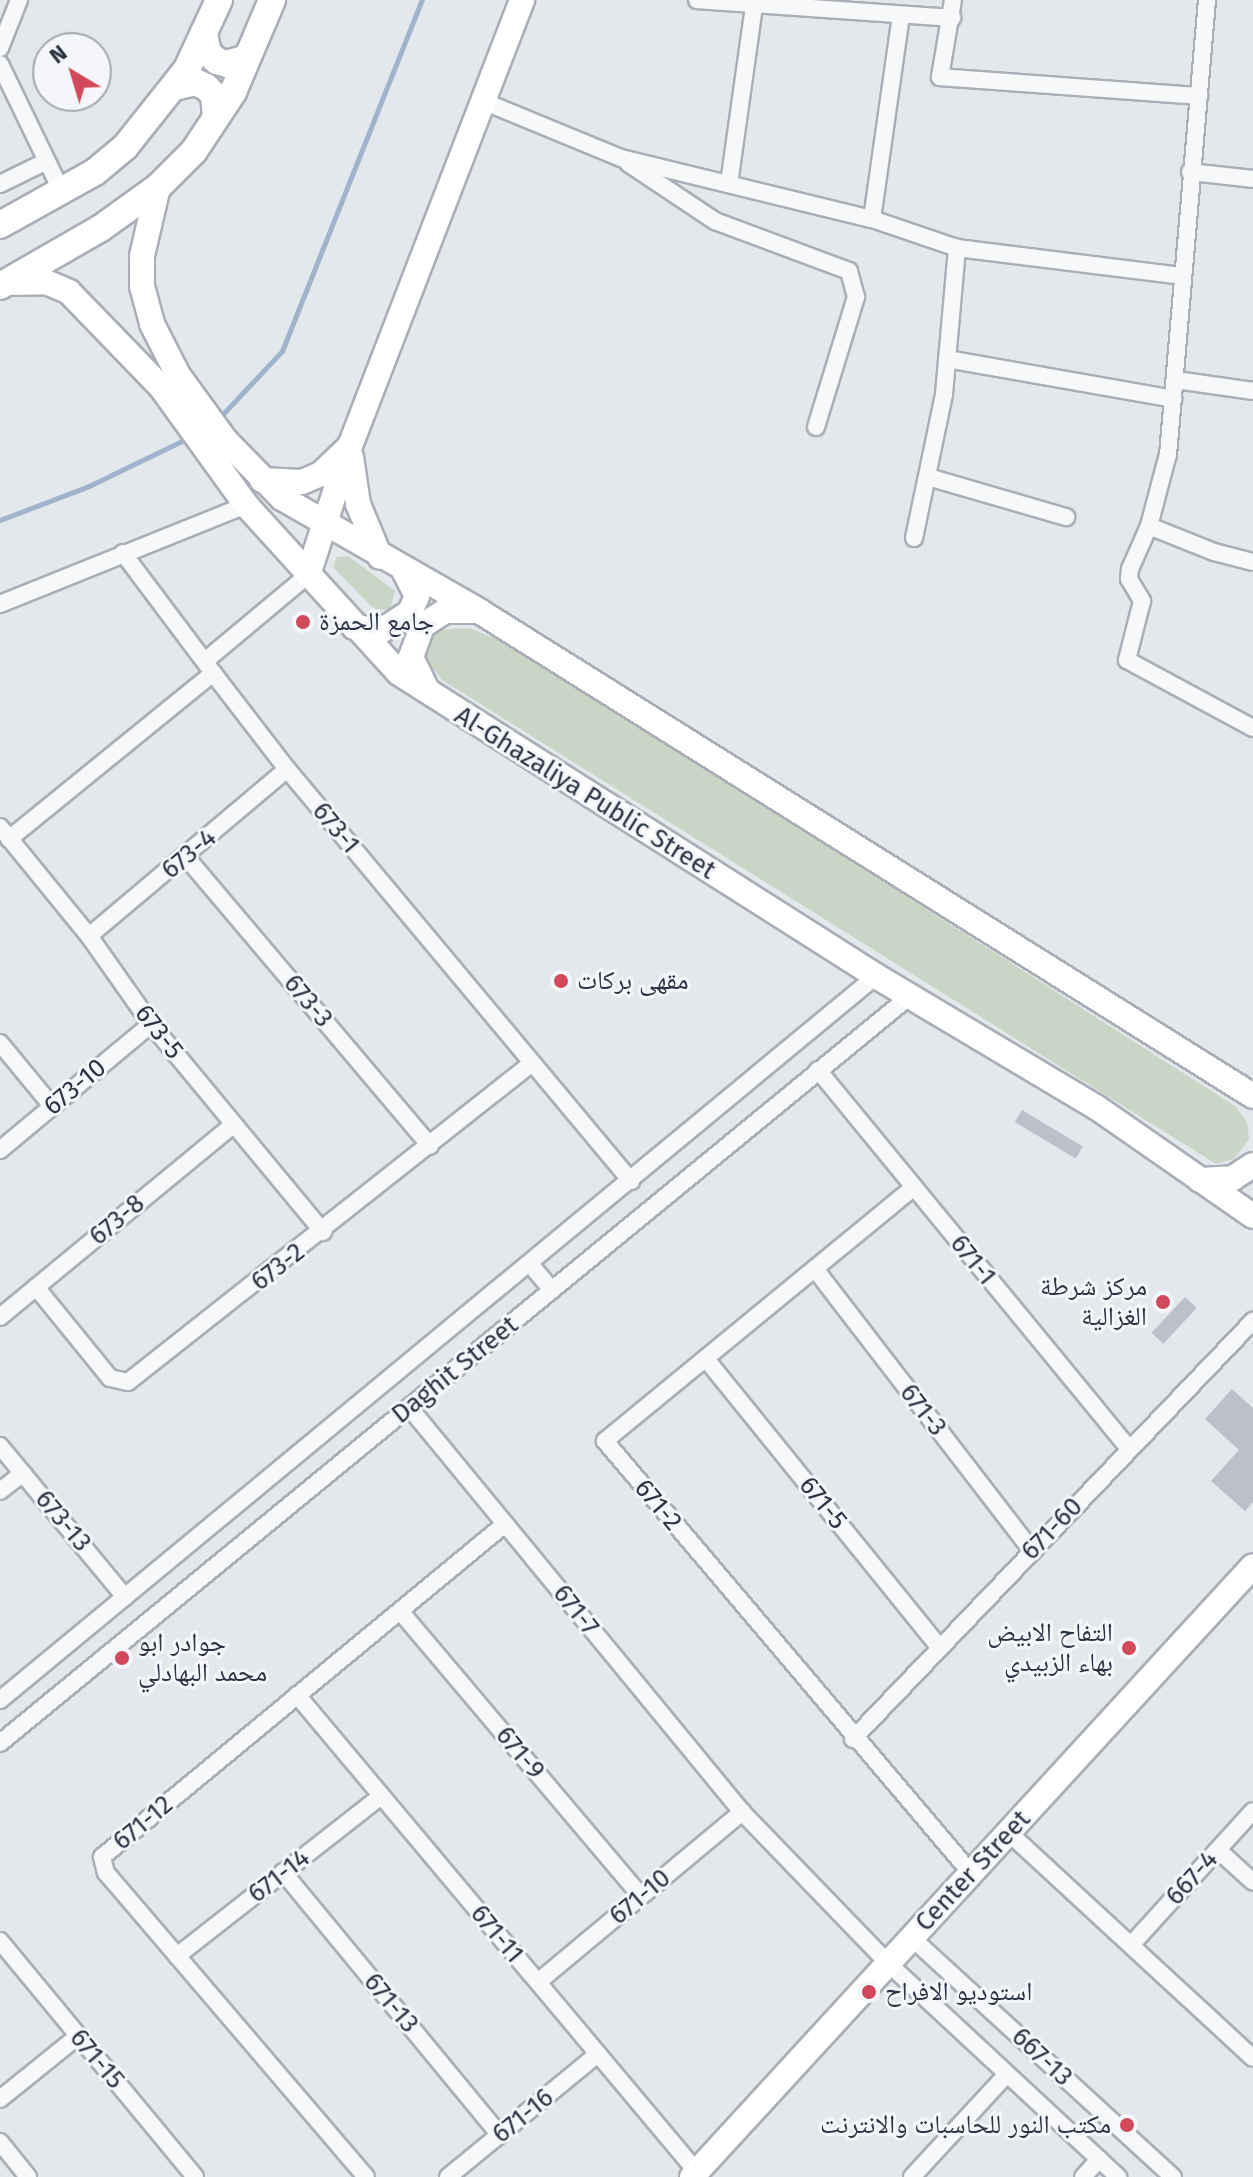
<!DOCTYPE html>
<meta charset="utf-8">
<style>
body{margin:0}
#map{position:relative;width:1253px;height:2177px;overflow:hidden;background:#e4e7ec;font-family:"Fira Sans","Noto Naskh Arabic",sans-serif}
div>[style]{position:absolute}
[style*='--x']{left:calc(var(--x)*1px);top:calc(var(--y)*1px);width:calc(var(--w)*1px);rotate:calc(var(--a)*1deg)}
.green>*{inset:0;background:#c9d6c5}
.stream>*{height:5px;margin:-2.5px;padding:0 2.5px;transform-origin:2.5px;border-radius:2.5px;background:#9fb4cc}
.building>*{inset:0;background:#bbc0ca;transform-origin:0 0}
.roads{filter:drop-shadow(2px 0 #a9aeb7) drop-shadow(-2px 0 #a9aeb7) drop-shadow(0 2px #a9aeb7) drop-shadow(0 -2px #a9aeb7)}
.street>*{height:16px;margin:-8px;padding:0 8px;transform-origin:8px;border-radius:8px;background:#f7f8fa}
.secondary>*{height:24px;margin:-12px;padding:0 12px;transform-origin:12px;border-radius:12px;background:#fff}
.primary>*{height:26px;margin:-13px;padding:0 13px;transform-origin:13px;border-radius:13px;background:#fff}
.dots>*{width:22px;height:22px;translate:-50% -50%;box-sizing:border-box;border:4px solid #f4f6f9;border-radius:50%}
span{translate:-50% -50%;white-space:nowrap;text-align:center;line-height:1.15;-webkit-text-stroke:6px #f4f6f9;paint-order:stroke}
.poi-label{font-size:26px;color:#2b3445}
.left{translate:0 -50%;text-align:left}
.right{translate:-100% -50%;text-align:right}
.street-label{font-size:26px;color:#2b3445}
.north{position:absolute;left:32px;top:32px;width:80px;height:80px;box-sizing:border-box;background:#f4f6f9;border:2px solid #a4a8b1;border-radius:50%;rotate:322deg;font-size:22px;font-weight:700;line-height:32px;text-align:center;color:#2b3445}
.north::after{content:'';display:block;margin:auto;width:28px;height:36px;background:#d1495b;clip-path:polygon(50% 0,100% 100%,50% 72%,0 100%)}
</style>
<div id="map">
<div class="green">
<div style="clip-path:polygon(348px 556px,395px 591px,390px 609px,375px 610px,333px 567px,337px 557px)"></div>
<div style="clip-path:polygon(469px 628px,514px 646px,1235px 1106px,1247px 1122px,1249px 1139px,1234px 1159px,1216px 1164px,442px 680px,425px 658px,424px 643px,437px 630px)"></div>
</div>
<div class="stream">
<div style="--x:221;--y:416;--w:89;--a:-46.8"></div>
<div style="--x:282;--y:351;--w:378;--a:-68.3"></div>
<div style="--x:0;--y:520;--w:95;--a:-20.9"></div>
<div style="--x:89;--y:486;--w:110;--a:-25.9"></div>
</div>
<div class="building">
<div style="left:1022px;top:1110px;width:71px;height:14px;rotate:31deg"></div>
<div style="left:1185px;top:1297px;width:16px;height:49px;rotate:43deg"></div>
<div style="clip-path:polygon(1232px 1389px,1253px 1408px,1253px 1502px,1245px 1511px,1211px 1481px,1239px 1450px,1205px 1419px)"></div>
</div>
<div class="roads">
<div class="street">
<div style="--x:697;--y:0;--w:256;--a:4"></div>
<div style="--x:953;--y:0;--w:78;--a:99.6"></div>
<div style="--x:940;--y:77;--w:260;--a:4.2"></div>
<div style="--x:1207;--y:0;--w:456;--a:94.9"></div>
<div style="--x:1168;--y:454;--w:74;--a:104.8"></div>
<div style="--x:1149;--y:526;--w:47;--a:113.8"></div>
<div style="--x:1130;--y:569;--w:10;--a:96"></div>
<div style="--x:1129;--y:579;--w:26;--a:59"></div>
<div style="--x:1142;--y:601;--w:61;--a:104.3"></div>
<div style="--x:1127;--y:660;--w:143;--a:28.4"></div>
<div style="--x:0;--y:48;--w:52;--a:-68.4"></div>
<div style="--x:0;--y:64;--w:142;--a:64.2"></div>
<div style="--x:480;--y:100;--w:152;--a:22.4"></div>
<div style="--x:621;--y:158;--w:258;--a:13.7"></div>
<div style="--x:872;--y:219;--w:90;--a:18.8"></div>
<div style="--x:957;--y:248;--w:226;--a:7.1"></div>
<div style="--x:628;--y:163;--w:105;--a:33.7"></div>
<div style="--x:715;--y:221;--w:143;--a:20.5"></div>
<div style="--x:849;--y:271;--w:27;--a:75"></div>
<div style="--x:856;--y:297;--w:136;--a:107.1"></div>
<div style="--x:1190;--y:172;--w:63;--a:6.3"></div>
<div style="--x:0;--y:184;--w:52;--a:-26.1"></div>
<div style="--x:729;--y:184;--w:180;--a:-82"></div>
<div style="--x:872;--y:219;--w:205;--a:-81.9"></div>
<div style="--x:947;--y:359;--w:230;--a:10"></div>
<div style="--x:1176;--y:380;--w:78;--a:8.1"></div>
<div style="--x:928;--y:477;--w:144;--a:16.2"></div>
<div style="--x:1149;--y:526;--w:70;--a:21.8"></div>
<div style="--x:1214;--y:552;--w:40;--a:14.4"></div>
<div style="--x:914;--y:538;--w:147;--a:-78.2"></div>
<div style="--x:944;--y:394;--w:147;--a:-84.9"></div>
<div style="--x:123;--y:553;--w:150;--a:53.1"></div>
<div style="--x:0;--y:604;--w:265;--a:-21.9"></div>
<div style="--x:205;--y:661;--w:134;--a:-39.9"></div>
<div style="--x:0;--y:827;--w:141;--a:50.8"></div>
<div style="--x:89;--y:936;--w:108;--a:54.8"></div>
<div style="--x:151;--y:1024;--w:270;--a:50.4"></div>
<div style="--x:9;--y:839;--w:263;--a:-39.1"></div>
<div style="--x:213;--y:673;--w:121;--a:52.4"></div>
<div style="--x:287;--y:769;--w:537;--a:50.14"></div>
<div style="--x:186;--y:857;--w:378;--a:49.8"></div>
<div style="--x:89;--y:936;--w:259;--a:-40.1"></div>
<div style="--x:0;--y:1043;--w:82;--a:50.5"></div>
<div style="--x:818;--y:1070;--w:490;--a:50.6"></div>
<div style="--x:0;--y:1150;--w:197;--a:-39.8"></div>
<div style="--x:914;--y:1187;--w:400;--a:140.6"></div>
<div style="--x:605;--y:1441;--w:566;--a:49.73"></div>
<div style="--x:530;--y:1264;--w:34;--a:50"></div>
<div style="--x:815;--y:1269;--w:356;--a:52.4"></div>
<div style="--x:36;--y:1287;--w:117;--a:50.9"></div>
<div style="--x:110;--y:1378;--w:18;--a:13"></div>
<div style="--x:128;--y:1382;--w:515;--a:-38.29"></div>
<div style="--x:0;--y:1317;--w:303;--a:-39.5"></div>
<div style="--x:706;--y:1359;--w:372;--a:51"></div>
<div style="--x:409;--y:1407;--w:524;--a:50.57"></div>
<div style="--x:742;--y:1812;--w:211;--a:46"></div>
<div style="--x:889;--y:1964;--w:313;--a:42.9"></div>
<div style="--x:0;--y:1446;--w:196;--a:50.4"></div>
<div style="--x:0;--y:1491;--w:29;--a:-38"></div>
<div style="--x:400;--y:1611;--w:373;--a:49.8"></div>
<div style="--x:297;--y:1695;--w:623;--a:50.02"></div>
<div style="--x:0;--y:1700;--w:1136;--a:-39.57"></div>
<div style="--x:853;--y:1739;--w:579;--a:-46.26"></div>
<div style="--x:0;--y:1743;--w:1177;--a:-39.38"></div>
<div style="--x:1008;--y:1832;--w:333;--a:42.7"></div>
<div style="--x:1218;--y:1850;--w:47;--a:42.4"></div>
<div style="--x:283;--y:1872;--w:341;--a:50.5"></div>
<div style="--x:912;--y:1938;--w:354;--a:42.5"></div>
<div style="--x:0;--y:1941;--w:306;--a:50.4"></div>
<div style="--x:1131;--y:1945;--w:181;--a:-47.7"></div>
<div style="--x:177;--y:1956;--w:259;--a:-38.1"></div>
<div style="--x:538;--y:1982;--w:266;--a:-39.8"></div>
<div style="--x:0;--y:2099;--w:100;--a:-38.9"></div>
<div style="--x:0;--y:2142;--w:45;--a:51.3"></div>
<div style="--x:366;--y:2177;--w:400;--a:-130.5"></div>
<div style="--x:106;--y:1873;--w:16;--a:-104"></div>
<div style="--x:102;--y:1857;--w:523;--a:-39.57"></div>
<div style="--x:448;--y:2177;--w:194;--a:-39.4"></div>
<div style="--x:912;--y:2177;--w:139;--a:-47.3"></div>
<div style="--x:1083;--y:2177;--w:24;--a:-48"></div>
</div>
<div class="secondary">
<div style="--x:158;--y:187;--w:71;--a:103.1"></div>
<div style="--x:142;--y:256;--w:30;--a:90"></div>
<div style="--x:142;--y:286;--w:39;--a:75"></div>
<div style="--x:152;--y:324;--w:57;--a:63"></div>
<div style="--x:178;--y:375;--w:82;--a:54"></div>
<div style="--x:226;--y:441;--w:80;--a:45.5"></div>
<div style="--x:282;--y:498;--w:227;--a:29.8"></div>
<div style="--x:479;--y:611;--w:913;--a:32.07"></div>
<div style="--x:7;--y:283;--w:39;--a:-1"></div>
<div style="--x:46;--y:282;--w:25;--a:23"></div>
<div style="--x:69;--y:292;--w:132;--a:45.9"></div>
<div style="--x:161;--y:387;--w:145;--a:54.2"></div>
<div style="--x:246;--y:505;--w:227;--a:47.7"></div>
<div style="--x:399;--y:673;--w:565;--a:32.42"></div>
<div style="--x:876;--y:976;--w:256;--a:30.8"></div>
<div style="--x:1096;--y:1107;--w:191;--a:34.8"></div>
<div style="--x:351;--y:457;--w:48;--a:81.5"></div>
<div style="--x:358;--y:504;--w:57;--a:67.5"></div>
<div style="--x:262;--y:480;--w:40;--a:2.9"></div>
<div style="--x:302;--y:482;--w:21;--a:-23"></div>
<div style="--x:321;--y:474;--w:37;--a:-44"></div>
<div style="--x:308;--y:575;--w:136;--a:-72"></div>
<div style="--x:350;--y:446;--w:478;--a:-68.9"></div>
<div style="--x:354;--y:627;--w:27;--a:8"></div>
<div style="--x:381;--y:631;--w:35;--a:-33"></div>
<div style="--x:410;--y:612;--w:17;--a:-66"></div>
<div style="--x:417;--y:596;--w:30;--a:-117"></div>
<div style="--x:427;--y:690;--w:37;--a:-116"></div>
<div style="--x:411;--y:657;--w:33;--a:-70"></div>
<div style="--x:422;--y:626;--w:27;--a:-33"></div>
<div style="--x:445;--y:611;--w:32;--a:0"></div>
<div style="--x:1200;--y:1180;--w:33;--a:-3"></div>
<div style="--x:1233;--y:1178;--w:24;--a:-33"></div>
<div style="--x:692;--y:2177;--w:829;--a:-47.44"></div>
</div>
<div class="primary">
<div style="--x:204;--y:33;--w:20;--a:79"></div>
<div style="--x:208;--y:53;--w:12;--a:42"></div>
<div style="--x:217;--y:61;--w:10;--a:17"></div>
<div style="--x:227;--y:64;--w:21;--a:-17"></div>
<div style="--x:174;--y:87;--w:22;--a:-13"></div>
<div style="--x:195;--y:82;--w:12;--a:24"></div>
<div style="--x:206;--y:87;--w:11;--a:45"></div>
<div style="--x:214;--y:95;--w:22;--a:85"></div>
<div style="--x:0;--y:225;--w:109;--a:-29.2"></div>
<div style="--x:95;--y:172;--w:39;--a:-40"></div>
<div style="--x:125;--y:147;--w:100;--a:-51.5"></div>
<div style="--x:187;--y:69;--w:76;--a:-65.1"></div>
<div style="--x:0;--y:286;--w:116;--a:-29.9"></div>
<div style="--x:101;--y:228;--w:70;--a:-35.7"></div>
<div style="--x:158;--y:187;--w:51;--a:-45"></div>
<div style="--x:194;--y:151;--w:71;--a:-56.5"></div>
<div style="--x:233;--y:92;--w:100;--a:-67"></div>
</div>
</div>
<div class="dots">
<div style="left:303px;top:622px;background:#d1495b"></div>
<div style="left:561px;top:981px;background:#d1495b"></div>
<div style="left:1163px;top:1302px;background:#d1495b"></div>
<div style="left:1129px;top:1648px;background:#d1495b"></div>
<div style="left:122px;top:1658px;background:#d1495b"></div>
<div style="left:869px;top:1992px;background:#d1495b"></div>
<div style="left:1127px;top:2125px;background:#d1495b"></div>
</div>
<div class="poi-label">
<span class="left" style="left:319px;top:622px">جامع الحمزة</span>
<span class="left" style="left:577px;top:981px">مقهى بركات</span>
<span class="right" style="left:1147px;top:1302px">مركز شرطة<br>الغزالية</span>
<span class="right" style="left:1113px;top:1648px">التفاح الابيض<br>بهاء الزبيدي</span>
<span class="left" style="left:138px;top:1658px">جوادر ابو<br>محمد البهادلي</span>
<span class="left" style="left:885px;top:1992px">استوديو الافراح</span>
<span class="right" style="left:1111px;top:2125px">مكتب النور للحاسبات والانترنت</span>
</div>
<div class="street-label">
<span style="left:585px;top:793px;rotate:32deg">Al-Ghazaliya Public Street</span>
<span style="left:336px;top:828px;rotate:50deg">673-1</span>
<span style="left:189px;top:854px;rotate:-40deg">673-4</span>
<span style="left:308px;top:1001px;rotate:50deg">673-3</span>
<span style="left:159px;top:1032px;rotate:52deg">673-5</span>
<span style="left:75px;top:1087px;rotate:-40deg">673-10</span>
<span style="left:117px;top:1220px;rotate:-40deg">673-8</span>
<span style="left:973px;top:1260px;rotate:51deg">671-1</span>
<span style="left:278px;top:1267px;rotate:-38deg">673-2</span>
<span style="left:455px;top:1370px;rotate:-39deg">Daghit Street</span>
<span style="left:923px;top:1410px;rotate:52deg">671-3</span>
<span style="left:823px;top:1503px;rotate:51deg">671-5</span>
<span style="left:658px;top:1505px;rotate:50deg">671-2</span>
<span style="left:63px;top:1521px;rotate:50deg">673-13</span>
<span style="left:1052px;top:1529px;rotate:-46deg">671-60</span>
<span style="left:576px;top:1610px;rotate:51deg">671-7</span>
<span style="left:520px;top:1753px;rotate:50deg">671-9</span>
<span style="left:143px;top:1823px;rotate:-40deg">671-12</span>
<span style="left:973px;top:1871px;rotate:-47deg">Center Street</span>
<span style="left:279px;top:1876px;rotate:-38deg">671-14</span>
<span style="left:1192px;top:1878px;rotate:-48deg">667-4</span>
<span style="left:640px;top:1897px;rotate:-40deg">671-10</span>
<span style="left:497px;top:1934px;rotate:50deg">671-11</span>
<span style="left:391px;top:2003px;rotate:50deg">671-13</span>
<span style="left:1042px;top:2057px;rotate:43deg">667-13</span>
<span style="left:97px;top:2059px;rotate:50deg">671-15</span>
<span style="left:523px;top:2116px;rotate:-39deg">671-16</span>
</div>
<div class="north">N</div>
</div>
